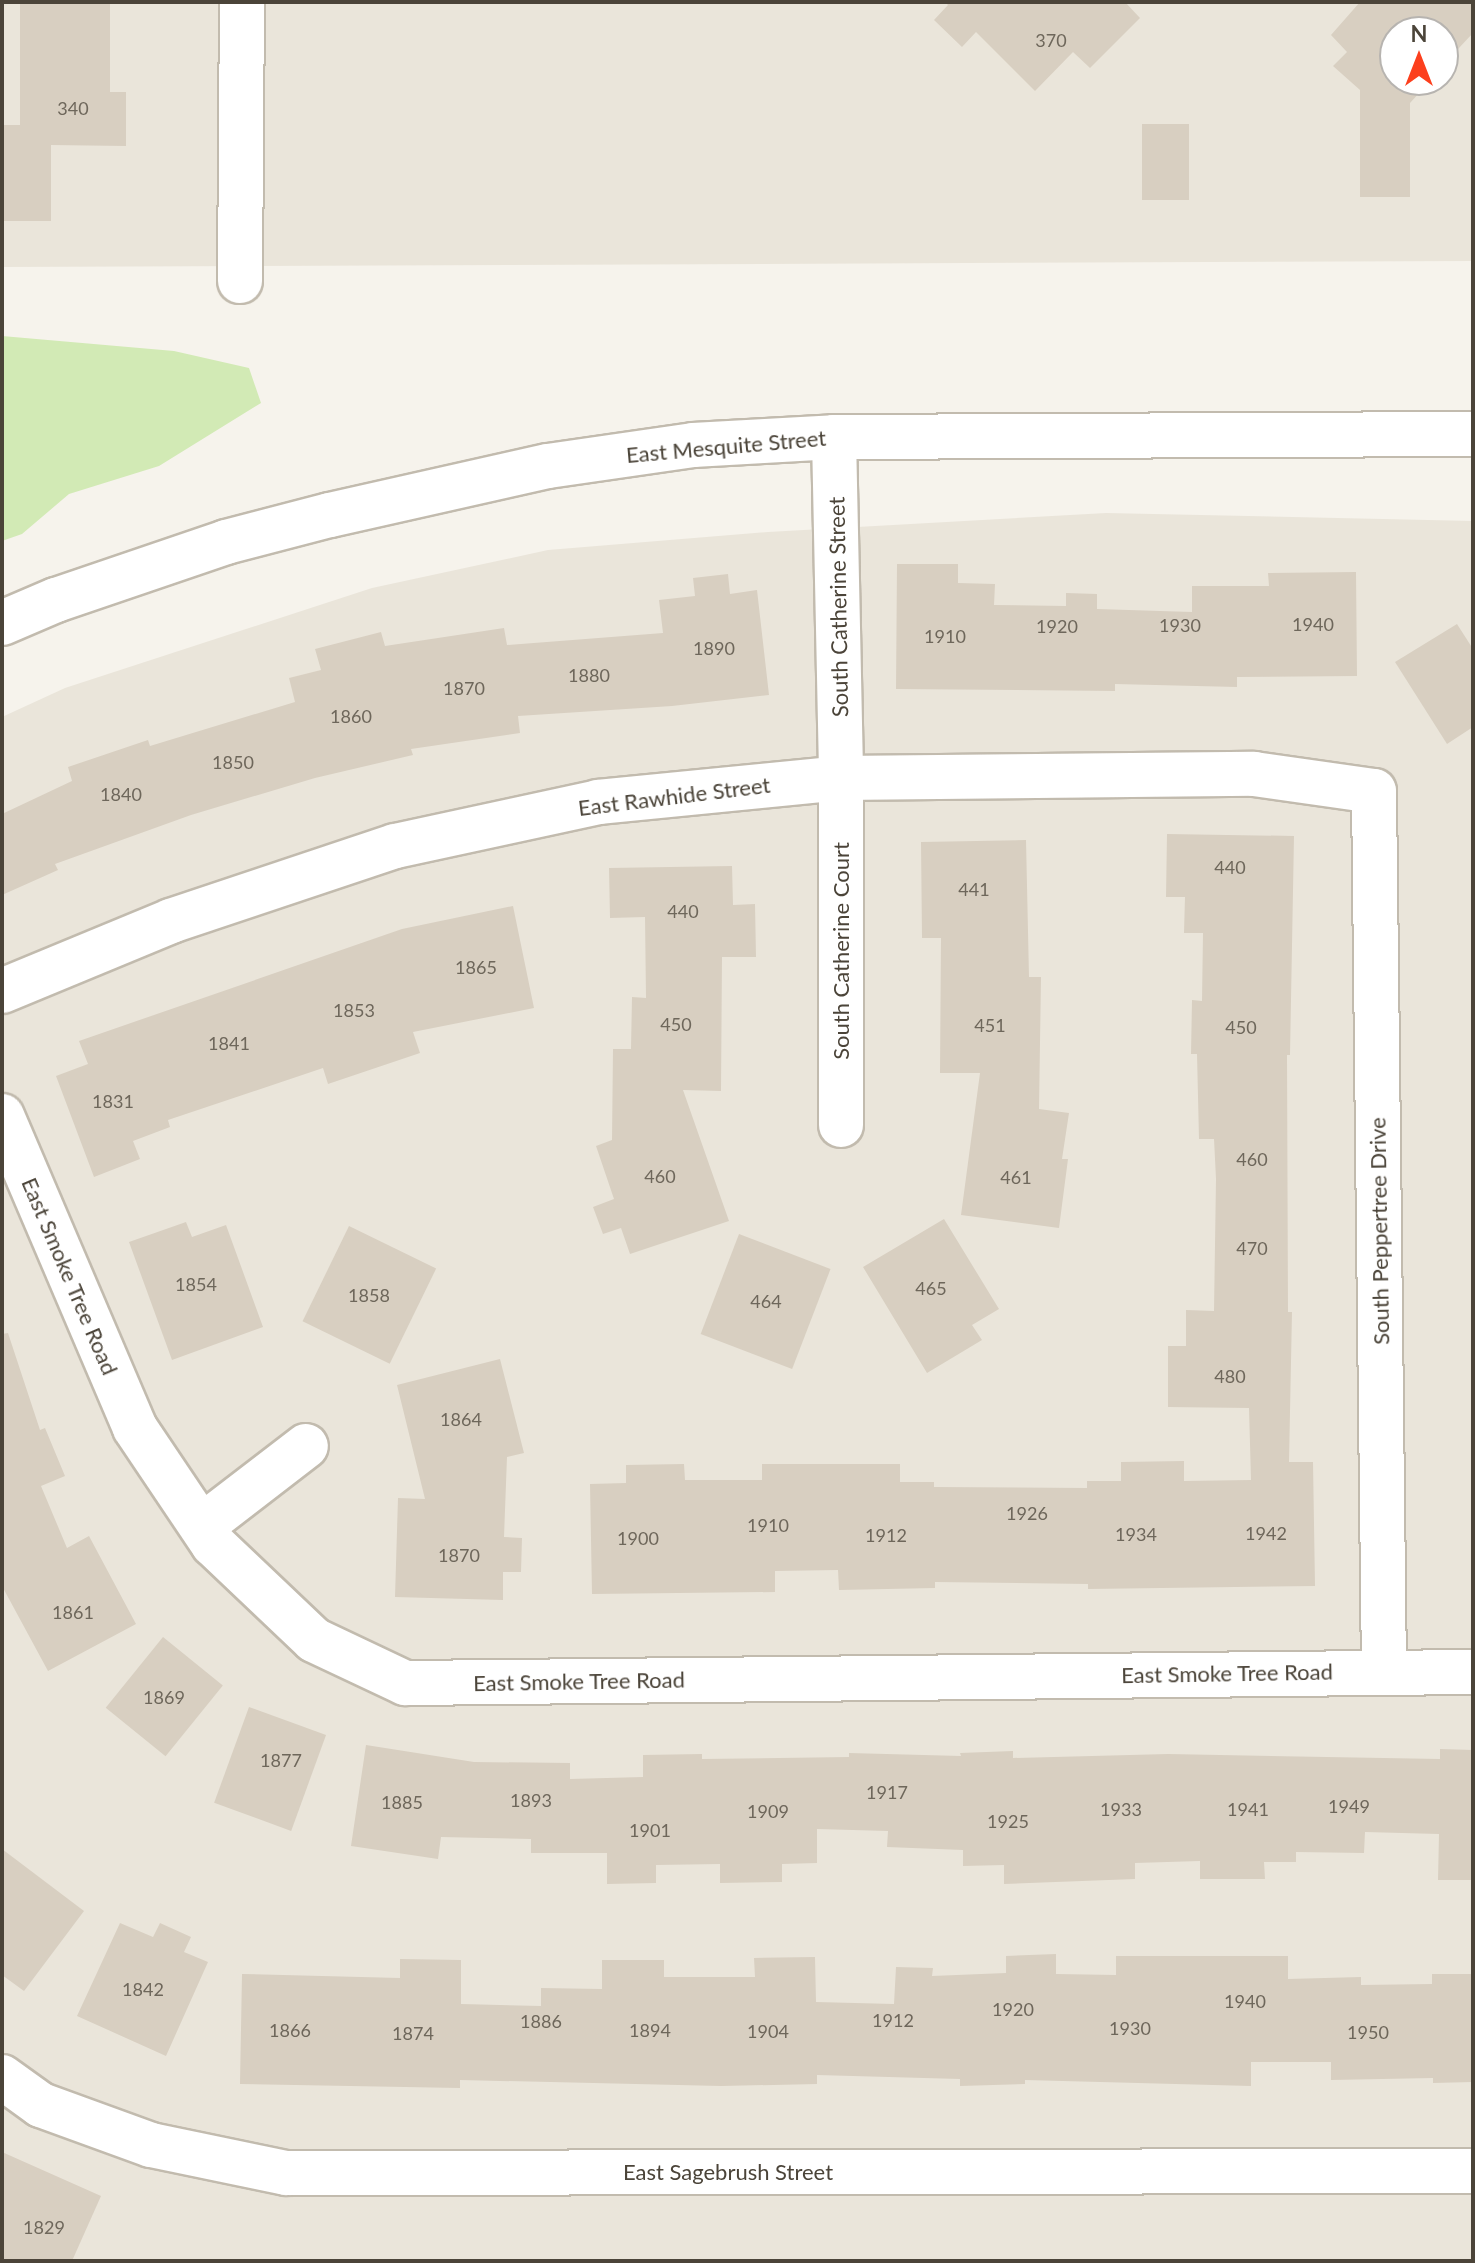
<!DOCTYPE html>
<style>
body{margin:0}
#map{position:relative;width:1475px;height:2263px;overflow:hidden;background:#f6f3ec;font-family:Lato,sans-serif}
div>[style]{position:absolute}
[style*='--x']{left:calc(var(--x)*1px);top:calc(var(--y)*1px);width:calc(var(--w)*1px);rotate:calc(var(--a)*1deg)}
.residential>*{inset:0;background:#eae5da}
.green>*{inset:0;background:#d2eab5}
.building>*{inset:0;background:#d8cfc1;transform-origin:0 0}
.roads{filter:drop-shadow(2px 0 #c2bbae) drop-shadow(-2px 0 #c2bbae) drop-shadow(0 2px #c2bbae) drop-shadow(0 -2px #c2bbae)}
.minor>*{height:44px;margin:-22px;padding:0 22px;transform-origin:22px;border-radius:22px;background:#fff}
span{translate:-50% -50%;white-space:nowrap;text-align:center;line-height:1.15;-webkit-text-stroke:8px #fff;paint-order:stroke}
.number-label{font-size:18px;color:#6e675b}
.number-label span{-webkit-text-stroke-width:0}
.street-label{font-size:22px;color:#4b4439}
.frame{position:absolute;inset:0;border:4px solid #4b4439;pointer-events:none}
.north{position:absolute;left:1379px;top:16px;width:80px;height:80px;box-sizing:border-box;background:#fff;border:2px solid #b7b4b0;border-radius:50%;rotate:0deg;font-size:22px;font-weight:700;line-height:32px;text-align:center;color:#4b4439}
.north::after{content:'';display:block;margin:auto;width:28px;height:36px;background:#fc3f1d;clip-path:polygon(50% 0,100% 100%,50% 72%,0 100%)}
</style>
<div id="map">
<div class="residential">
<div style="clip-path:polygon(evenodd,2px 2px,1473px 2px,1473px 261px,2px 267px,2px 2px,1395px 32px,1443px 32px,1443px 80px,1395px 80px,1395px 32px)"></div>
<div style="clip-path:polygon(1106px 513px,1473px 521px,1473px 2261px,2px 2261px,2px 717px,65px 688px,372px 588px,548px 550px,768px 532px)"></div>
</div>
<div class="green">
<div style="clip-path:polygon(2px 336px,174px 351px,249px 368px,261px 403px,159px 466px,69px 494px,22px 534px,2px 541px)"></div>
</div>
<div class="building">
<div style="clip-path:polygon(20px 2px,110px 2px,110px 92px,126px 92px,126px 146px,51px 145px,51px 221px,2px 221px,2px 125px,20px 125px)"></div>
<div style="clip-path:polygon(945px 2px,1125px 2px,1140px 18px,1090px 68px,1073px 52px,1035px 91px,976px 32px,962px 47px,934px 20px,948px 5px)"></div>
<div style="clip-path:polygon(1360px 2px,1473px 2px,1473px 33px,1443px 65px,1443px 32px,1395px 32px,1395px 80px,1431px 80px,1410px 103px,1410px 197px,1360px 197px,1360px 90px,1333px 66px,1347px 52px,1331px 35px)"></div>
<div style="left:1142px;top:124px;width:47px;height:76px"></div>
<div style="clip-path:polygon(897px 564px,958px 564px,958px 583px,995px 584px,994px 605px,1066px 606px,1066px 593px,1097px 594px,1097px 609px,1192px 612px,1192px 586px,1269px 586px,1268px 573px,1356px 572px,1357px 676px,1237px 677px,1237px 687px,1115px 684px,1115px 691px,896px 689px)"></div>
<div style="clip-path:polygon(728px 574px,730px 594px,757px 590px,769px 695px,672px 706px,518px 716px,520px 733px,411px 749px,413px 755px,315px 778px,191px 815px,55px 864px,58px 870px,2px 895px,2px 814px,72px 781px,68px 767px,148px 740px,150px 746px,295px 702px,289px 678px,321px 670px,315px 649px,381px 632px,385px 646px,504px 628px,507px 645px,663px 633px,659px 600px,695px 596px,693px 578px)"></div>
<div style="clip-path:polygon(1457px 624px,1473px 649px,1473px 727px,1447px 744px,1395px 662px)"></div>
<div style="clip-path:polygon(1167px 834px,1294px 836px,1290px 1055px,1287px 1055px,1288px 1312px,1292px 1312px,1289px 1462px,1313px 1462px,1315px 1586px,1088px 1589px,1088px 1584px,935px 1582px,935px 1588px,839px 1590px,838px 1570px,775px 1571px,775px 1592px,592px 1594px,590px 1484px,626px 1483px,626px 1465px,684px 1464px,685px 1480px,762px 1480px,762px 1464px,900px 1464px,900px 1482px,934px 1482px,934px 1487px,1087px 1488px,1087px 1481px,1121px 1481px,1121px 1462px,1184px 1461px,1184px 1481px,1251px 1480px,1249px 1408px,1168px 1407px,1168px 1346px,1186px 1346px,1186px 1310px,1214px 1311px,1216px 1179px,1214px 1139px,1199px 1139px,1197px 1054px,1191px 1054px,1192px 1000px,1202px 1001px,1203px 933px,1184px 933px,1185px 897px,1166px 897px)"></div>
<div style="clip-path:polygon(1026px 840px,1029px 977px,1041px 977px,1039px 1109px,1069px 1113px,1062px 1159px,1068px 1159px,1059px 1228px,961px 1215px,980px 1073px,940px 1073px,941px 938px,922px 938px,921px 842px)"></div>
<div style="clip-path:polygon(732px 866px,733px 905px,755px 904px,756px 957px,722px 957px,721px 1091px,683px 1090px,729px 1221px,630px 1254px,621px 1228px,603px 1234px,593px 1207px,614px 1199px,596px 1146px,612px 1140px,613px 1049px,631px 1049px,632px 997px,646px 998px,645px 917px,610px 918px,609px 868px)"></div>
<div style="clip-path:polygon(513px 906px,534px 1008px,413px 1032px,420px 1053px,328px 1084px,323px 1068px,168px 1120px,170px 1127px,133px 1141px,140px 1159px,94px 1177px,56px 1076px,88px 1064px,79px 1041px,402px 929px)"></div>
<div style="clip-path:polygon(944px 1219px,999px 1309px,972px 1325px,982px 1340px,927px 1373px,863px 1267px)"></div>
<div style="clip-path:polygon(186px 1222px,192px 1237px,226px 1225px,263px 1327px,172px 1360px,129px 1242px)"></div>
<div style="left:349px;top:1226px;width:97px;height:106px;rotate:26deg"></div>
<div style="left:739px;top:1234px;width:98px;height:107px;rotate:21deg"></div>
<div style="clip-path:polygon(8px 1333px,40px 1430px,45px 1428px,65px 1476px,41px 1486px,67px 1548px,89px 1536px,136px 1624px,48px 1671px,2px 1586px,2px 1334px)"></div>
<div style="clip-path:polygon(500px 1359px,524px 1453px,507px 1457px,504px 1537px,522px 1538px,521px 1572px,503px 1572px,503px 1600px,395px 1597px,398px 1498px,425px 1499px,397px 1385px)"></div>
<div style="left:163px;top:1637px;width:77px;height:91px;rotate:39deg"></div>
<div style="left:249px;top:1707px;width:82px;height:102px;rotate:20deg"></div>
<div style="clip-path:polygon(366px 1745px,474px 1762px,570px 1763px,570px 1779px,643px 1777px,643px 1755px,702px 1754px,702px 1759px,849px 1757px,849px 1753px,961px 1756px,960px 1753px,1013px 1751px,1013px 1758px,1168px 1754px,1440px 1759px,1440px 1749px,1473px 1750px,1473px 1880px,1438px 1880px,1439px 1834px,1365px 1832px,1364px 1853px,1296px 1852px,1296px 1862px,1264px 1862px,1265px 1879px,1200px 1879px,1200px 1861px,1135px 1863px,1135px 1879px,1004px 1884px,1004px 1865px,963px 1866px,963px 1850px,887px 1847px,888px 1831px,817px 1829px,817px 1863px,782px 1864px,782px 1882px,720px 1883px,720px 1864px,656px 1865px,656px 1883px,607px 1884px,607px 1853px,531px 1853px,531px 1839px,441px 1837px,438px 1859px,351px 1846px)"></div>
<div style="clip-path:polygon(2px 1849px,84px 1911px,24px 1991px,2px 1975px)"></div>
<div style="clip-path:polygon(120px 1923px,153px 1937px,160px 1923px,191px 1937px,184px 1952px,208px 1962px,166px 2056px,77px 2016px)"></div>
<div style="clip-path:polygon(1056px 1954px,1056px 1974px,1116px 1975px,1116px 1956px,1288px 1956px,1288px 1979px,1361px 1977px,1361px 1985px,1432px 1984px,1432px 1974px,1473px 1974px,1473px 2082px,1433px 2083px,1433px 2078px,1331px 2080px,1331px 2062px,1251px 2062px,1251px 2086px,1025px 2080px,1025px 2084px,960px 2086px,960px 2079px,817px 2075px,817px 2084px,721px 2086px,460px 2080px,460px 2088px,240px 2084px,242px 1974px,400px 1978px,400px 1959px,461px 1960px,461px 2004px,541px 2006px,541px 1988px,602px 1989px,602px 1960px,664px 1960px,664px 1977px,755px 1977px,754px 1958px,815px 1957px,816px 2002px,894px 2004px,896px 1967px,933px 1968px,932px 1976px,1006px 1973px,1006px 1956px)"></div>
<div style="clip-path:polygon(2px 2152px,101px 2196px,72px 2261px,2px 2261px)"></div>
</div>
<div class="roads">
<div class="minor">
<div style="--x:240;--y:281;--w:279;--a:-89.6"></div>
<div style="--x:834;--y:437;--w:341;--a:88.8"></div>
<div style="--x:841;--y:778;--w:347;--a:90"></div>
<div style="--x:2;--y:623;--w:59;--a:-23.1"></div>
<div style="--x:56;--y:600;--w:180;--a:-18.8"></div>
<div style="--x:226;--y:542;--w:107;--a:-14.6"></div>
<div style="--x:330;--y:515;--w:223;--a:-12.7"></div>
<div style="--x:548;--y:466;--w:147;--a:-8.2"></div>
<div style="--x:693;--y:445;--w:141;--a:-3.2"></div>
<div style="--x:834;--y:437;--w:639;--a:-0.27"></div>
<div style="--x:2;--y:991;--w:183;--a:-22.5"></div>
<div style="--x:171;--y:921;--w:236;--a:-18.5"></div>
<div style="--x:395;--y:846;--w:208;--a:-12.2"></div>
<div style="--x:598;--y:802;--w:244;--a:-5.6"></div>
<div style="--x:841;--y:778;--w:413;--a:-0.6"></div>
<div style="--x:1254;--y:774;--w:121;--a:8.1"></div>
<div style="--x:1374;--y:791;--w:880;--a:89.35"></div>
<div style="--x:2;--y:1116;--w:339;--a:66.9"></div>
<div style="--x:135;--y:1428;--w:140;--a:56.1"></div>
<div style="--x:213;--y:1544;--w:139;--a:43.5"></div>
<div style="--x:314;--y:1640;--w:101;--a:25.3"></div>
<div style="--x:405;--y:1683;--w:1068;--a:-0.59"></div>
<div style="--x:202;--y:1526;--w:131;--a:-37.6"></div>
<div style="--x:2;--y:2077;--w:48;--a:35.7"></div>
<div style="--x:41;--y:2105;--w:117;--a:20"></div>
<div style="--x:151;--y:2145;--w:138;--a:11.7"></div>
<div style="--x:286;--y:2173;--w:1187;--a:-0.1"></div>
</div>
</div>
<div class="number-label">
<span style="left:1051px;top:40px">370</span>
<span style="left:73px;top:108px">340</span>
<span style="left:1313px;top:624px">1940</span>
<span style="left:1180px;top:625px">1930</span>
<span style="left:1057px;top:626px">1920</span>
<span style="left:945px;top:636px">1910</span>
<span style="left:714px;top:648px">1890</span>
<span style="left:589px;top:675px">1880</span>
<span style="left:464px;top:688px">1870</span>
<span style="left:351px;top:716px">1860</span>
<span style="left:233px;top:762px">1850</span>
<span style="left:121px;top:794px">1840</span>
<span style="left:1230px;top:867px">440</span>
<span style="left:974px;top:889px">441</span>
<span style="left:683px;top:911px">440</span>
<span style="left:476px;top:967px">1865</span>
<span style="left:354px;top:1010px">1853</span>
<span style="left:676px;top:1024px">450</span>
<span style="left:990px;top:1025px">451</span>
<span style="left:1241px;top:1027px">450</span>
<span style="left:229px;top:1043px">1841</span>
<span style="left:113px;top:1101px">1831</span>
<span style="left:1252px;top:1159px">460</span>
<span style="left:660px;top:1176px">460</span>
<span style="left:1016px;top:1177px">461</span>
<span style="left:1252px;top:1248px">470</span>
<span style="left:196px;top:1284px">1854</span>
<span style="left:931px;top:1288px">465</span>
<span style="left:369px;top:1295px">1858</span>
<span style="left:766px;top:1301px">464</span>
<span style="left:1230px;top:1376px">480</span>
<span style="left:461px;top:1419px">1864</span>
<span style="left:1027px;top:1513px">1926</span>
<span style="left:768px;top:1525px">1910</span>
<span style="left:1266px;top:1533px">1942</span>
<span style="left:1136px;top:1534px">1934</span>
<span style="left:886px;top:1535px">1912</span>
<span style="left:638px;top:1538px">1900</span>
<span style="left:459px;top:1555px">1870</span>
<span style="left:73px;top:1612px">1861</span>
<span style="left:164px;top:1697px">1869</span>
<span style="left:281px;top:1760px">1877</span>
<span style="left:887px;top:1792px">1917</span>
<span style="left:531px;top:1800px">1893</span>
<span style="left:402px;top:1802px">1885</span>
<span style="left:1349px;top:1806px">1949</span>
<span style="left:1121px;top:1809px">1933</span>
<span style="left:1248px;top:1809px">1941</span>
<span style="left:768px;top:1811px">1909</span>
<span style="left:1008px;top:1821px">1925</span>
<span style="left:650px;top:1830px">1901</span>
<span style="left:143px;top:1989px">1842</span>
<span style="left:1245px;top:2001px">1940</span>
<span style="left:1013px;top:2009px">1920</span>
<span style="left:893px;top:2020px">1912</span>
<span style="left:541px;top:2021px">1886</span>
<span style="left:1130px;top:2028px">1930</span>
<span style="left:290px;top:2030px">1866</span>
<span style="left:650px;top:2030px">1894</span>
<span style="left:768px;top:2031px">1904</span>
<span style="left:1368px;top:2032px">1950</span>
<span style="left:413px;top:2033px">1874</span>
<span style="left:44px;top:2227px">1829</span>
</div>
<div class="street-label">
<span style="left:726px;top:446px;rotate:-5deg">East Mesquite Street</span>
<span style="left:838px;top:607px;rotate:-91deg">South Catherine Street</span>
<span style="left:674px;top:796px;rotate:-7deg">East Rawhide Street</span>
<span style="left:841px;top:951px;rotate:-90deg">South Catherine Court</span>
<span style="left:1379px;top:1231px;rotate:-91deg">South Peppertree Drive</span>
<span style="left:70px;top:1276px;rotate:67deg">East Smoke Tree Road</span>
<span style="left:1227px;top:1673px;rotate:-1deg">East Smoke Tree Road</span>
<span style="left:579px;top:1681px;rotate:-1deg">East Smoke Tree Road</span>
<span style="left:728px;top:2172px">East Sagebrush Street</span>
</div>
<div class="frame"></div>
<div class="north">N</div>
</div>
